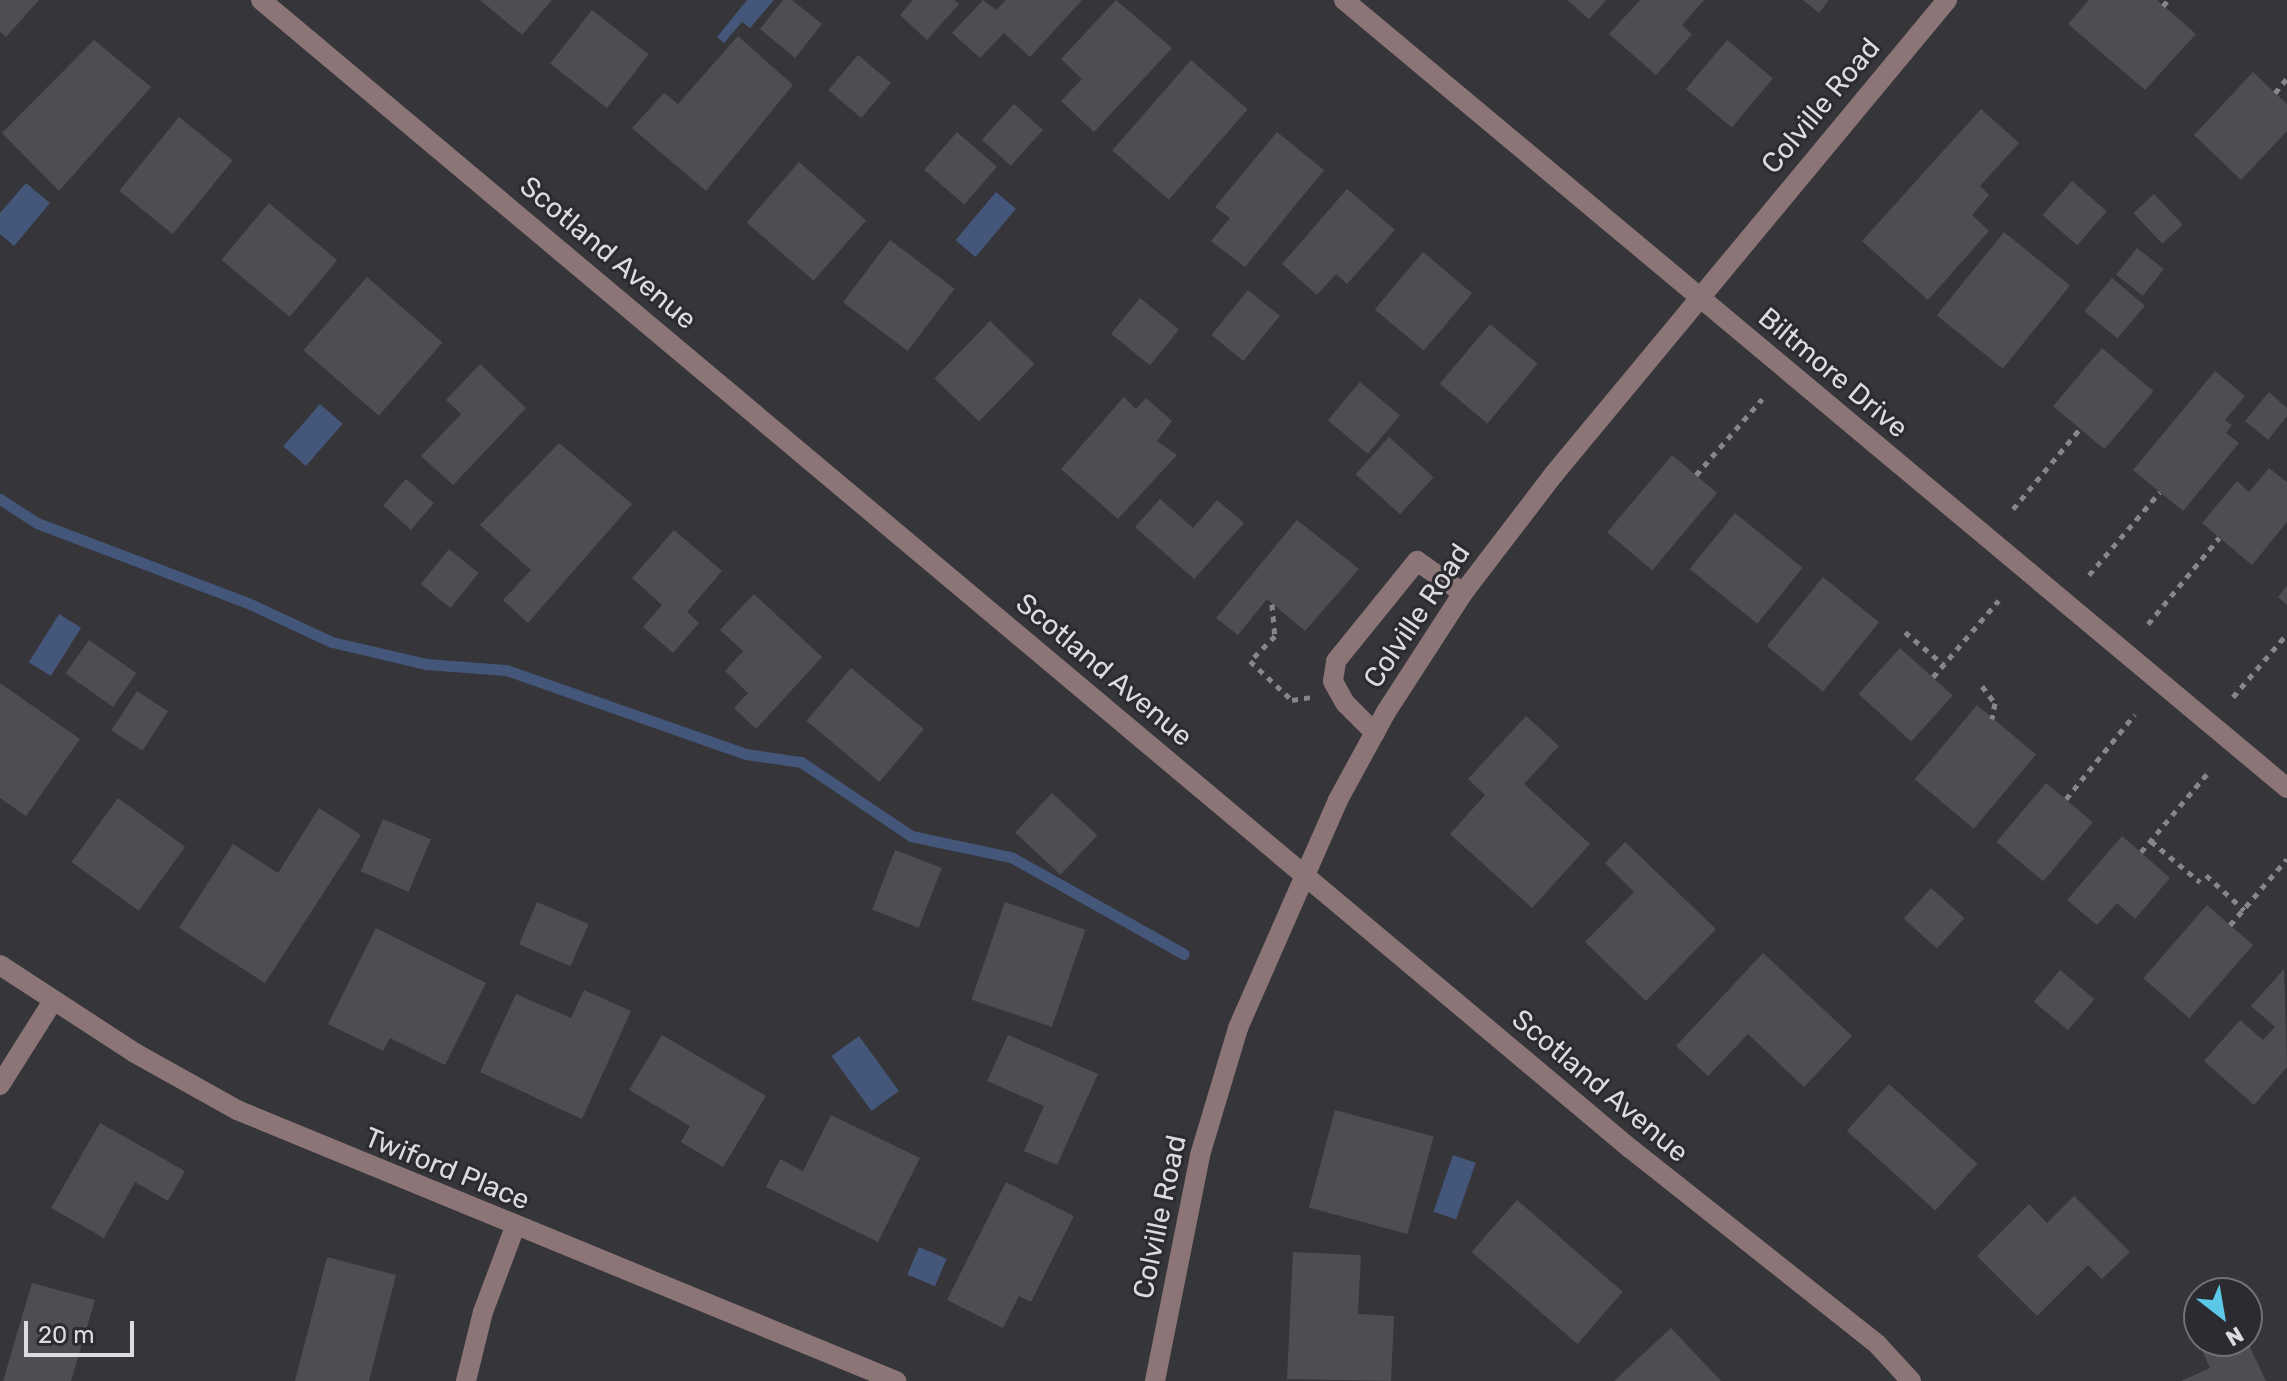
<!DOCTYPE html>
<style>
body{margin:0}
#map{position:relative;width:2287px;height:1381px;overflow:hidden;background:#363539;font-family:Rubik,sans-serif}
div>[style]{position:absolute}
[style*='--x']{left:calc(var(--x)*1px);top:calc(var(--y)*1px);width:calc(var(--w)*1px);rotate:calc(var(--a)*1deg)}
.water>*{inset:0;background:#445679;transform-origin:0 0}
.stream>*{height:11px;margin:-5.5px;padding:0 5.5px;transform-origin:5.5px;border-radius:5.5px;background:#445679}
.building>*{inset:0;background:#4e4e52;transform-origin:0 0}
.path>*{height:5px;margin-top:-2.5px;transform-origin:0;background:repeating-linear-gradient(90deg,#878689 0 6px,transparent 0 12px)}
.minor>*{height:20px;margin:-10px;padding:0 10px;transform-origin:10px;border-radius:10px;background:#8b7576}
span{translate:-50% -50%;white-space:nowrap;text-align:center;line-height:1.15;-webkit-text-stroke:6px #2c2b2f;paint-order:stroke}
.street-label{font-size:28px;color:#dcdbde}
.north{position:absolute;left:2183px;top:1277px;width:80px;height:80px;box-sizing:border-box;background:#2c2b2f;border:2px solid #727175;border-radius:50%;rotate:149deg;font-size:22px;font-weight:700;line-height:32px;text-align:center;color:#dcdbde}
.north::after{content:'';display:block;margin:auto;width:28px;height:36px;background:#5dc7e8;clip-path:polygon(50% 0,100% 100%,50% 72%,0 100%)}
.scale{position:absolute;left:24px;top:1321px;width:110px;height:36px;box-sizing:border-box;border:4px solid #dcdbde;border-top:0;padding-left:10px;font-size:24px;line-height:28px;white-space:nowrap;color:#dcdbde;-webkit-text-stroke:6px #2c2b2f;paint-order:stroke}
</style>
<div id="map">
<div class="water">
<div style="clip-path:polygon(747px 0,774px 0,750px 28px,742px 22px,724px 43px,717px 37px)"></div>
<div style="clip-path:polygon(26px 183px,50px 203px,14px 246px,0 234px,0 213px)"></div>
<div style="left:996px;top:192px;width:26px;height:63px;rotate:40deg"></div>
<div style="left:320px;top:404px;width:30px;height:56px;rotate:41deg"></div>
<div style="left:59px;top:614px;width:26px;height:57px;rotate:32deg"></div>
<div style="left:859px;top:1036px;width:68px;height:34px;rotate:54deg"></div>
<div style="left:1453px;top:1155px;width:24px;height:60px;rotate:19deg"></div>
<div style="left:919px;top:1247px;width:30px;height:30px;rotate:23deg"></div>
</div>
<div class="stream">
<div style="--x:0;--y:499;--w:44;--a:33"></div>
<div style="--x:37;--y:523;--w:228;--a:20.8"></div>
<div style="--x:250;--y:604;--w:90;--a:24.9"></div>
<div style="--x:332;--y:642;--w:97;--a:13.2"></div>
<div style="--x:426;--y:664;--w:80;--a:4.3"></div>
<div style="--x:506;--y:670;--w:254;--a:19.3"></div>
<div style="--x:746;--y:754;--w:56;--a:8.3"></div>
<div style="--x:801;--y:762;--w:133;--a:33.9"></div>
<div style="--x:911;--y:836;--w:102;--a:11.9"></div>
<div style="--x:1011;--y:857;--w:198;--a:29.3"></div>
</div>
<div class="building">
<div style="clip-path:polygon(0 0,39px 0,6px 37px,0 32px)"></div>
<div style="clip-path:polygon(480px 0,552px 0,522px 35px)"></div>
<div style="clip-path:polygon(783px 0,792px 0,822px 24px,795px 58px,760px 29px)"></div>
<div style="clip-path:polygon(913px 0,954px 0,959px 4px,927px 40px,900px 15px)"></div>
<div style="clip-path:polygon(983px 0,996px 10px,1006px 0,1082px 0,1030px 57px,1004px 33px,980px 58px,952px 33px)"></div>
<div style="clip-path:polygon(1116px 0,1172px 48px,1094px 132px,1061px 101px,1082px 79px,1061px 59px)"></div>
<div style="clip-path:polygon(1567px 0,1606px 0,1589px 19px)"></div>
<div style="clip-path:polygon(1640px 0,1704px 0,1682px 25px,1692px 34px,1656px 75px,1609px 34px)"></div>
<div style="clip-path:polygon(1803px 0,1829px 0,1819px 13px)"></div>
<div style="clip-path:polygon(2089px 0,2157px 0,2196px 34px,2145px 90px,2068px 24px)"></div>
<div style="left:592px;top:10px;width:72px;height:68px;rotate:38deg"></div>
<div style="clip-path:polygon(738px 36px,793px 85px,706px 191px,632px 128px,664px 93px,678px 104px)"></div>
<div style="clip-path:polygon(94px 40px,151px 87px,59px 191px,2px 133px)"></div>
<div style="left:1727px;top:40px;width:60px;height:64px;rotate:40deg"></div>
<div style="left:858px;top:55px;width:43px;height:46px;rotate:40deg"></div>
<div style="left:1191px;top:60px;width:75px;height:120px;rotate:41deg"></div>
<div style="clip-path:polygon(2253px 72px,2287px 104px,2287px 131px,2241px 180px,2194px 135px)"></div>
<div style="left:1014px;top:104px;width:39px;height:48px;rotate:42deg"></div>
<div style="clip-path:polygon(1981px 109px,2019px 143px,1980px 186px,1989px 195px,1972px 215px,1989px 231px,1928px 300px,1862px 241px)"></div>
<div style="left:179px;top:117px;width:69px;height:95px;rotate:39deg"></div>
<div style="left:957px;top:132px;width:53px;height:50px;rotate:41deg"></div>
<div style="clip-path:polygon(1277px 132px,1324px 170px,1245px 267px,1211px 241px,1230px 218px,1215px 207px)"></div>
<div style="left:799px;top:162px;width:89px;height:80px;rotate:41deg"></div>
<div style="left:2072px;top:181px;width:46px;height:45px;rotate:41deg"></div>
<div style="clip-path:polygon(1347px 189px,1395px 230px,1347px 284px,1336px 274px,1317px 295px,1282px 264px)"></div>
<div style="left:2154px;top:194px;width:42px;height:28px;rotate:47deg"></div>
<div style="left:269px;top:203px;width:89px;height:74px;rotate:40deg"></div>
<div style="left:2004px;top:232px;width:85px;height:107px;rotate:39deg"></div>
<div style="left:890px;top:240px;width:81px;height:78px;rotate:37deg"></div>
<div style="left:2137px;top:248px;width:34px;height:34px;rotate:38deg"></div>
<div style="left:1423px;top:252px;width:64px;height:75px;rotate:40deg"></div>
<div style="left:367px;top:277px;width:100px;height:97px;rotate:41deg"></div>
<div style="left:2112px;top:278px;width:43px;height:43px;rotate:40deg"></div>
<div style="left:1248px;top:290px;width:41px;height:58px;rotate:39deg"></div>
<div style="left:1140px;top:298px;width:50px;height:46px;rotate:39deg"></div>
<div style="left:990px;top:321px;width:62px;height:80px;rotate:44deg"></div>
<div style="left:1490px;top:324px;width:62px;height:78px;rotate:40deg"></div>
<div style="left:2102px;top:348px;width:67px;height:76px;rotate:40deg"></div>
<div style="clip-path:polygon(480px 364px,526px 408px,453px 485px,421px 456px,461px 414px,446px 400px)"></div>
<div style="clip-path:polygon(2215px 371px,2245px 396px,2225px 420px,2232px 425px,2226px 433px,2239px 443px,2183px 511px,2133px 470px)"></div>
<div style="left:1360px;top:382px;width:52px;height:50px;rotate:40deg"></div>
<div style="clip-path:polygon(2269px 392px,2287px 408px,2287px 416px,2268px 440px,2245px 421px)"></div>
<div style="clip-path:polygon(1124px 397px,1136px 409px,1146px 398px,1172px 421px,1157px 441px,1177px 455px,1118px 519px,1061px 469px)"></div>
<div style="left:1389px;top:437px;width:60px;height:50px;rotate:42deg"></div>
<div style="clip-path:polygon(559px 443px,632px 504px,528px 623px,503px 600px,531px 570px,480px 525px)"></div>
<div style="left:1672px;top:455px;width:59px;height:101px;rotate:40deg"></div>
<div style="clip-path:polygon(2269px 468px,2287px 482px,2287px 522px,2252px 565px,2202px 523px,2237px 481px,2249px 492px)"></div>
<div style="left:406px;top:479px;width:37px;height:35px;rotate:41deg"></div>
<div style="clip-path:polygon(1160px 499px,1193px 528px,1217px 500px,1244px 523px,1194px 579px,1135px 527px)"></div>
<div style="left:1735px;top:513px;width:87px;height:72px;rotate:39deg"></div>
<div style="clip-path:polygon(1297px 520px,1359px 569px,1305px 631px,1267px 599px,1238px 635px,1216px 618px)"></div>
<div style="clip-path:polygon(674px 530px,722px 571px,687px 612px,699px 623px,673px 653px,643px 627px,662px 605px,632px 578px)"></div>
<div style="left:449px;top:549px;width:38px;height:45px;rotate:39deg"></div>
<div style="left:1823px;top:577px;width:72px;height:89px;rotate:39deg"></div>
<div style="clip-path:polygon(2287px 586px,2287px 605px,2278px 597px)"></div>
<div style="clip-path:polygon(754px 594px,822px 657px,756px 729px,734px 708px,748px 693px,725px 671px,743px 651px,720px 630px)"></div>
<div style="left:89px;top:640px;width:58px;height:41px;rotate:35deg"></div>
<div style="left:1900px;top:648px;width:71px;height:62px;rotate:42deg"></div>
<div style="left:851px;top:668px;width:95px;height:69px;rotate:40deg"></div>
<div style="clip-path:polygon(0 683px,80px 739px,26px 816px,0 798px)"></div>
<div style="left:137px;top:691px;width:37px;height:47px;rotate:33deg"></div>
<div style="left:1977px;top:705px;width:77px;height:97px;rotate:40deg"></div>
<div style="clip-path:polygon(1526px 716px,1559px 746px,1524px 784px,1590px 844px,1532px 908px,1450px 834px,1485px 795px,1468px 779px)"></div>
<div style="left:2046px;top:783px;width:61px;height:77px;rotate:40deg"></div>
<div style="left:1052px;top:793px;width:62px;height:54px;rotate:43deg"></div>
<div style="left:118px;top:798px;width:83px;height:79px;rotate:36deg"></div>
<div style="clip-path:polygon(319px 808px,361px 835px,265px 983px,179px 928px,233px 844px,278px 873px)"></div>
<div style="left:383px;top:819px;width:52px;height:57px;rotate:23deg"></div>
<div style="clip-path:polygon(2122px 836px,2170px 878px,2135px 919px,2117px 903px,2097px 925px,2067px 900px)"></div>
<div style="clip-path:polygon(1625px 842px,1716px 929px,1646px 1001px,1585px 942px,1634px 892px,1605px 863px)"></div>
<div style="left:895px;top:850px;width:50px;height:64px;rotate:21deg"></div>
<div style="left:1931px;top:888px;width:45px;height:41px;rotate:42deg"></div>
<div style="left:537px;top:902px;width:56px;height:46px;rotate:23deg"></div>
<div style="left:1005px;top:902px;width:85px;height:103px;rotate:19deg"></div>
<div style="left:2207px;top:905px;width:61px;height:97px;rotate:41deg"></div>
<div style="clip-path:polygon(376px 928px,486px 983px,445px 1065px,390px 1038px,383px 1051px,328px 1024px)"></div>
<div style="clip-path:polygon(1763px 953px,1852px 1036px,1804px 1087px,1748px 1034px,1708px 1076px,1676px 1046px)"></div>
<div style="clip-path:polygon(2284px 969px,2287px 1067px,2254px 1105px,2204px 1061px,2240px 1020px,2263px 1040px,2275px 1027px,2251px 1006px)"></div>
<div style="left:2060px;top:970px;width:45px;height:41px;rotate:40deg"></div>
<div style="clip-path:polygon(584px 990px,631px 1011px,582px 1119px,480px 1072px,516px 994px,571px 1018px)"></div>
<div style="clip-path:polygon(662px 1035px,766px 1096px,723px 1167px,681px 1142px,690px 1126px,629px 1090px)"></div>
<div style="clip-path:polygon(1008px 1035px,1098px 1074px,1057px 1165px,1024px 1151px,1044px 1106px,987px 1081px)"></div>
<div style="left:1889px;top:1084px;width:119px;height:63px;rotate:42deg"></div>
<div style="left:1335px;top:1110px;width:102px;height:101px;rotate:15deg"></div>
<div style="clip-path:polygon(831px 1115px,920px 1158px,878px 1242px,766px 1187px,780px 1159px,803px 1171px)"></div>
<div style="clip-path:polygon(100px 1123px,185px 1171px,168px 1201px,135px 1182px,104px 1238px,51px 1208px)"></div>
<div style="clip-path:polygon(1006px 1182px,1074px 1216px,1031px 1302px,1019px 1296px,1003px 1328px,947px 1300px)"></div>
<div style="clip-path:polygon(2074px 1196px,2130px 1252px,2102px 1279px,2088px 1265px,2037px 1316px,1977px 1256px,2029px 1204px,2047px 1223px)"></div>
<div style="left:1517px;top:1200px;width:140px;height:69px;rotate:41deg"></div>
<div style="clip-path:polygon(1293px 1252px,1361px 1255px,1358px 1314px,1394px 1316px,1391px 1381px,1287px 1379px)"></div>
<div style="clip-path:polygon(327px 1257px,396px 1275px,369px 1381px,295px 1381px)"></div>
<div style="clip-path:polygon(32px 1283px,95px 1300px,71px 1381px,3px 1381px)"></div>
<div style="clip-path:polygon(2199px 1320px,2199px 1341px,2247px 1341px,2266px 1381px,2181px 1381px,2210px 1368px,2190px 1324px)"></div>
<div style="clip-path:polygon(1671px 1328px,1721px 1381px,1614px 1381px)"></div>
</div>
<div class="path">
<div style="--x:2163;--y:6;--w:8;--a:-50"></div>
<div style="--x:2275;--y:93;--w:19;--a:-51"></div>
<div style="--x:1696;--y:475;--w:101;--a:-49"></div>
<div style="--x:2013;--y:509;--w:104;--a:-50.1"></div>
<div style="--x:2089;--y:575;--w:109;--a:-49.5"></div>
<div style="--x:1272;--y:604;--w:32;--a:85"></div>
<div style="--x:1275;--y:636;--w:35;--a:135"></div>
<div style="--x:1250;--y:661;--w:57;--a:42.9"></div>
<div style="--x:1292;--y:700;--w:20;--a:-9"></div>
<div style="--x:2148;--y:624;--w:112;--a:-50.5"></div>
<div style="--x:1905;--y:632;--w:51;--a:40.2"></div>
<div style="--x:1933;--y:677;--w:101;--a:-49.4"></div>
<div style="--x:1982;--y:686;--w:21;--a:53"></div>
<div style="--x:1995;--y:703;--w:16;--a:101"></div>
<div style="--x:2233;--y:697;--w:83;--a:-49.4"></div>
<div style="--x:2066;--y:799;--w:109;--a:-50.9"></div>
<div style="--x:2151;--y:841;--w:64;--a:39.9"></div>
<div style="--x:2141;--y:852;--w:102;--a:-49.8"></div>
<div style="--x:2206;--y:875;--w:52;--a:42.6"></div>
<div style="--x:2230;--y:925;--w:87;--a:-49.2"></div>
</div>
<div class="minor">
<div style="--x:261;--y:0;--w:1788;--a:39.99"></div>
<div style="--x:1631;--y:1149;--w:315;--a:38.4"></div>
<div style="--x:1878;--y:1345;--w:49;--a:47.5"></div>
<div style="--x:1344;--y:0;--w:1229;--a:39.88"></div>
<div style="--x:1375;--y:733;--w:42;--a:-135"></div>
<div style="--x:1345;--y:703;--w:25;--a:-119"></div>
<div style="--x:1333;--y:681;--w:20;--a:-81"></div>
<div style="--x:1336;--y:661;--w:129;--a:-51"></div>
<div style="--x:1417;--y:561;--w:56;--a:34.8"></div>
<div style="--x:0;--y:965;--w:161;--a:33.1"></div>
<div style="--x:135;--y:1053;--w:117;--a:29.2"></div>
<div style="--x:237;--y:1110;--w:713;--a:22.35"></div>
<div style="--x:0;--y:1085;--w:99;--a:-57.8"></div>
<div style="--x:466;--y:1381;--w:71;--a:-76.2"></div>
<div style="--x:483;--y:1312;--w:91;--a:-69.4"></div>
<div style="--x:1155;--y:1381;--w:230;--a:-78.7"></div>
<div style="--x:1200;--y:1155;--w:133;--a:-73.3"></div>
<div style="--x:1238;--y:1028;--w:249;--a:-66.3"></div>
<div style="--x:1338;--y:800;--w:100;--a:-61.4"></div>
<div style="--x:1386;--y:712;--w:142;--a:-57.1"></div>
<div style="--x:1463;--y:593;--w:150;--a:-52.6"></div>
<div style="--x:1554;--y:474;--w:616;--a:-50.34"></div>
</div>
<div class="street-label">
<span style="left:1821px;top:106px;rotate:-50deg">Colville Road</span>
<span style="left:608px;top:253px;rotate:40deg">Scotland Avenue</span>
<span style="left:1833px;top:373px;rotate:40deg">Biltmore Drive</span>
<span style="left:1417px;top:616px;rotate:-56deg">Colville Road</span>
<span style="left:1104px;top:670px;rotate:40deg">Scotland Avenue</span>
<span style="left:1600px;top:1086px;rotate:40deg">Scotland Avenue</span>
<span style="left:447px;top:1169px;rotate:22deg">Twiford Place</span>
<span style="left:1160px;top:1217px;rotate:-78deg">Colville Road</span>
</div>
<div class="north">N</div>
<div class="scale">20 m</div>
</div>
